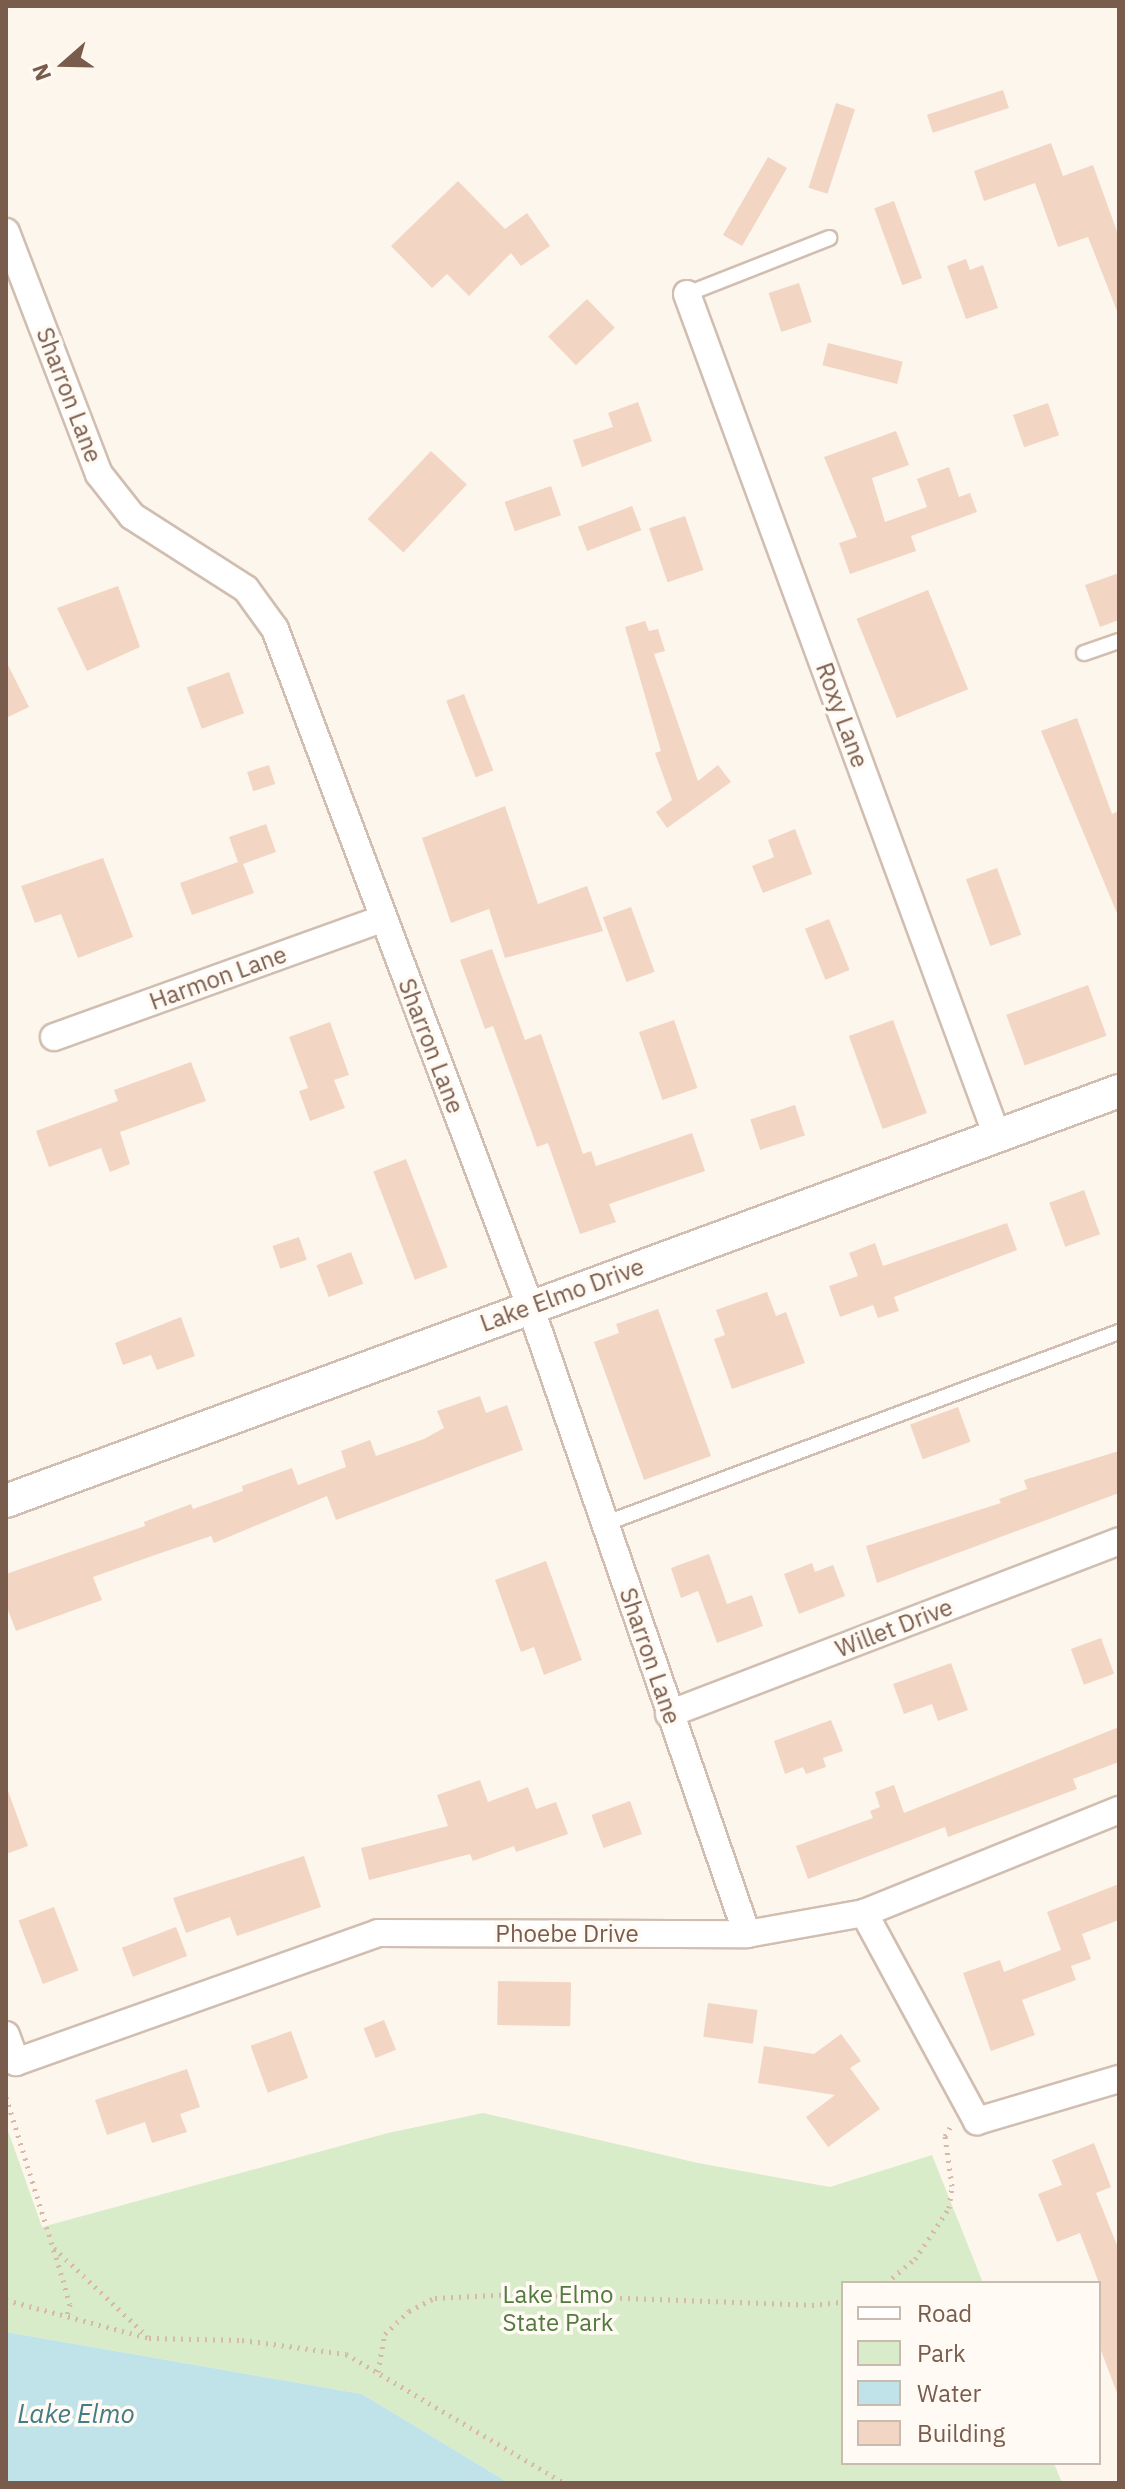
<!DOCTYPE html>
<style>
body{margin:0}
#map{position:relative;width:1125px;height:2489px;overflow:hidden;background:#fdf6ec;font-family:"IBM Plex Sans",sans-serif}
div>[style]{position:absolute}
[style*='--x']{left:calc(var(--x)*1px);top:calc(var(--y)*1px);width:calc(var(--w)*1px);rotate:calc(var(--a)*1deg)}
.green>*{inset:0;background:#d8ecc9}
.water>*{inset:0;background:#bfe3e8}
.building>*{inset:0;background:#f3d5c3;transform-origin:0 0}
.path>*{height:5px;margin-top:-2.5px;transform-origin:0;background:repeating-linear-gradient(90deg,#d9b8a5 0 2px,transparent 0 8px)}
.roads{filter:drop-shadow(2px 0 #d1beb0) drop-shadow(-2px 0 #d1beb0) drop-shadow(0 2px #d1beb0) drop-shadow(0 -2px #d1beb0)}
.service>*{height:14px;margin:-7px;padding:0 7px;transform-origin:7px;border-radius:7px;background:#fff}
.minor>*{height:26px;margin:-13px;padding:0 13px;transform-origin:13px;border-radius:13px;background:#fff}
.tertiary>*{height:32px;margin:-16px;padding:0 16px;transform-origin:16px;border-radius:16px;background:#fff}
span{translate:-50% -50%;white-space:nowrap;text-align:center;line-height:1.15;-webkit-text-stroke:7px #fffaf3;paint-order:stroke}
.street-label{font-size:24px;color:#7a5c4d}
.park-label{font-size:24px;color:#537a41}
.water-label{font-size:26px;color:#437c86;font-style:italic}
.frame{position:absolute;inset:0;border:8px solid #7a5c4d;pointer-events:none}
.legend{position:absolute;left:841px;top:2281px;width:260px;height:184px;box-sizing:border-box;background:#fffaf3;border:2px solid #cabbb1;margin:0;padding:10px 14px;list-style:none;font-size:24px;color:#7a5c4d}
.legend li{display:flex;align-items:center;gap:16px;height:40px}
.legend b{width:40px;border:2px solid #cabbb1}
.north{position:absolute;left:24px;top:24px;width:80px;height:80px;-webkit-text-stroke:6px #fffaf3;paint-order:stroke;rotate:250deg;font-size:22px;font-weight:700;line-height:32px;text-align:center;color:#7a5c4d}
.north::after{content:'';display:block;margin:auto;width:28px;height:36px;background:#7a5c4d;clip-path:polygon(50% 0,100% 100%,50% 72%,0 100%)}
</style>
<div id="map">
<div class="green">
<div style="clip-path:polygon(483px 2113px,698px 2163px,830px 2187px,932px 2155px,983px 2283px,843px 2283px,843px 2463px,1054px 2463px,1062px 2483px,509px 2483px,362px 2394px,6px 2332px,6px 2125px,42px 2227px,388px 2133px)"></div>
</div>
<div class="water">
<div style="clip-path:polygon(6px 2332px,362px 2394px,509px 2483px,6px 2483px)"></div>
</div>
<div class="building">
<div style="left:1003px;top:90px;width:19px;height:80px;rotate:72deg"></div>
<div style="left:836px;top:103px;width:20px;height:89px;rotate:18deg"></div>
<div style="clip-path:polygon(1051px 143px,1063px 176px,1093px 165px,1119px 237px,1119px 316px,1088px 237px,1058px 247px,1035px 183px,984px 201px,974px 171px)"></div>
<div style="left:768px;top:157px;width:22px;height:90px;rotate:30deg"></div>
<div style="clip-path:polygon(458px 181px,505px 229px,527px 213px,550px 246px,521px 266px,511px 253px,469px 296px,447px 274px,432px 288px,391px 246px)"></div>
<div style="left:894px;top:201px;width:82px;height:21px;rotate:70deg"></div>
<div style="clip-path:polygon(966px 259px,970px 270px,983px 265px,998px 308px,966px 319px,947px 266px)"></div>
<div style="left:799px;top:283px;width:41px;height:32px;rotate:72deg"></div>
<div style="left:587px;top:299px;width:40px;height:54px;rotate:46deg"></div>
<div style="left:828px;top:343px;width:77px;height:23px;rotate:14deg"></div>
<div style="clip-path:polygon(638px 402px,652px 441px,582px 467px,573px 440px,613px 427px,608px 413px)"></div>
<div style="left:1048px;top:403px;width:34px;height:37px;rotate:71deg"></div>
<div style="clip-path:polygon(896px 431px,909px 465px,872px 478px,885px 522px,927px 507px,917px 479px,949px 467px,959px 497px,970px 493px,977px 512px,911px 536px,916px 551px,850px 574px,839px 543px,857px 537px,824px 457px)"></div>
<div style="left:431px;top:451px;width:49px;height:93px;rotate:43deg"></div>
<div style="left:551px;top:486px;width:31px;height:49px;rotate:71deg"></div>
<div style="left:632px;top:506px;width:26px;height:58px;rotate:69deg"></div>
<div style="left:685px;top:516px;width:57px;height:38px;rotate:71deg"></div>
<div style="clip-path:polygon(1119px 573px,1119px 620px,1100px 627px,1085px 585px)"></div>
<div style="clip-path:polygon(118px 586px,140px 647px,87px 671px,57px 608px)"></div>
<div style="left:928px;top:590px;width:107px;height:77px;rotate:68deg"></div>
<div style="clip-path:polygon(645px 621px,649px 631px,658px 629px,665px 651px,654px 654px,698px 781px,718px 765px,731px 782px,667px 828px,656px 812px,672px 800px,655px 753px,661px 751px,625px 627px)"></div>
<div style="clip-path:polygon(6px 661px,29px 707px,6px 718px)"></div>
<div style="left:229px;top:672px;width:44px;height:45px;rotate:70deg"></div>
<div style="left:464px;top:694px;width:82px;height:19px;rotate:69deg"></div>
<div style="clip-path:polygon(1077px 718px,1112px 814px,1119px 811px,1119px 918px,1041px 731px)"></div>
<div style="left:269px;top:765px;width:20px;height:23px;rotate:72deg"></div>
<div style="clip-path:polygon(505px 806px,538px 904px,587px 886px,603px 931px,505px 958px,489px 909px,451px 923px,422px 838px)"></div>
<div style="clip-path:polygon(266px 824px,276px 852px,243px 864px,254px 893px,192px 915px,180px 883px,238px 862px,229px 837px)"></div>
<div style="clip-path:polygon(795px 829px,812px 874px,763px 893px,752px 866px,774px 857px,768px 840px)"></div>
<div style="clip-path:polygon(103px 858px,133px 937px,78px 958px,61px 914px,35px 923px,21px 886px)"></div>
<div style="left:997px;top:868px;width:71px;height:33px;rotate:70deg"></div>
<div style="left:631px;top:907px;width:69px;height:30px;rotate:70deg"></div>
<div style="left:829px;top:919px;width:55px;height:26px;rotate:68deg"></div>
<div style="clip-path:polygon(492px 949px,525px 1040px,541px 1034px,583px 1154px,591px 1151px,596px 1166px,692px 1133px,705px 1171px,609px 1204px,616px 1222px,580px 1234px,548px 1143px,537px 1147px,493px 1026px,485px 1029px,460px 960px)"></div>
<div style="left:1088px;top:985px;width:54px;height:87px;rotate:70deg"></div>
<div style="left:674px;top:1020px;width:72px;height:37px;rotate:71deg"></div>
<div style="left:893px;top:1020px;width:99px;height:47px;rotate:70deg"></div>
<div style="clip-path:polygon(330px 1022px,349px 1075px,334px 1080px,345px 1108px,310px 1121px,299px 1091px,308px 1088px,289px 1037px)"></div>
<div style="clip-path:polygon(191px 1062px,206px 1101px,120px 1132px,130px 1164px,110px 1172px,101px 1148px,49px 1167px,36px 1131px,118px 1101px,114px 1090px)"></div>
<div style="left:795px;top:1105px;width:32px;height:47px;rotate:72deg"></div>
<div style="left:406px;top:1159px;width:116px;height:35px;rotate:69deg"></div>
<div style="left:1084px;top:1190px;width:47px;height:37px;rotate:70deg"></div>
<div style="clip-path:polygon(1007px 1223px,1017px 1250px,894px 1297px,899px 1311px,878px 1318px,873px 1305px,840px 1317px,829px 1286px,858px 1276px,849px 1253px,875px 1243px,883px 1266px)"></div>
<div style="left:299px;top:1237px;width:24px;height:28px;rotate:71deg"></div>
<div style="left:351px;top:1252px;width:34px;height:37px;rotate:69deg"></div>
<div style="clip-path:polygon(767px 1292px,776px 1316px,786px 1312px,805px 1363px,732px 1389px,714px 1339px,725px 1335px,716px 1310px)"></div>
<div style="clip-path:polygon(658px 1309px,711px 1456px,644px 1480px,594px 1342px,619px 1333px,616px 1324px)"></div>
<div style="clip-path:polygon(181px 1317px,195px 1356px,157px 1370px,151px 1355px,123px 1365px,115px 1343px)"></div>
<div style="clip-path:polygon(480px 1396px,486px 1413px,507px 1405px,523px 1450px,336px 1520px,327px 1496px,214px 1543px,211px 1536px,155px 1555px,93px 1577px,102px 1600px,16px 1631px,6px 1605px,6px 1574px,145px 1526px,144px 1522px,191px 1504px,193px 1509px,243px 1491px,242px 1486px,292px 1468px,298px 1485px,346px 1467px,341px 1451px,370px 1440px,376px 1456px,424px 1439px,444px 1428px,437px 1411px)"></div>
<div style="left:958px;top:1407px;width:37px;height:51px;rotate:70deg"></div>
<div style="clip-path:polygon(1119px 1451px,1119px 1493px,877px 1583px,866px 1546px,1001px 1503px,999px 1499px,1027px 1489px,1024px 1480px)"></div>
<div style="clip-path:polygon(709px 1554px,727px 1604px,752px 1595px,763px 1626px,717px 1643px,698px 1591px,681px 1598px,671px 1568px)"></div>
<div style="clip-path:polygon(546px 1561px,582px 1660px,544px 1675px,534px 1647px,521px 1652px,495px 1580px)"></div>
<div style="clip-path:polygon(812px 1563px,815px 1572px,833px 1565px,845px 1596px,799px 1614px,784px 1574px)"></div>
<div style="left:1101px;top:1638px;width:38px;height:32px;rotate:70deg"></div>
<div style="clip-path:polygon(951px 1663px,968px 1710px,938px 1721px,932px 1704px,904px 1714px,893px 1684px)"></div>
<div style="clip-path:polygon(831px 1720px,843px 1751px,823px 1758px,826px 1767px,806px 1774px,803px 1767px,785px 1774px,774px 1741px)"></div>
<div style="clip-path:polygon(1119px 1727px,1119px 1762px,1073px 1779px,1077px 1789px,948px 1837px,945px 1827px,808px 1879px,796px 1846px,873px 1818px,870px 1811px,880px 1807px,875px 1792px,894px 1785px,904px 1813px)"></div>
<div style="clip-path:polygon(480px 1780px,488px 1802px,528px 1787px,536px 1809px,556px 1802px,568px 1834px,516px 1852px,514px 1846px,473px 1861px,470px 1854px,369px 1880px,361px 1848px,448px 1826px,437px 1795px)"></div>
<div style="clip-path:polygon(8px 1791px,28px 1846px,6px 1854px,6px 1792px)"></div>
<div style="left:630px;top:1801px;width:35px;height:41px;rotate:70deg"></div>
<div style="clip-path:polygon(304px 1856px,321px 1907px,237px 1936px,230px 1917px,186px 1933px,173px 1898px)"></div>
<div style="clip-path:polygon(1119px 1884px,1119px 1920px,1082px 1934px,1091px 1959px,1071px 1966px,1076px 1980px,1022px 2000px,1035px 2035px,991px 2051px,963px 1973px,1000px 1960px,1004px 1972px,1061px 1950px,1047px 1912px)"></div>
<div style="left:54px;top:1907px;width:68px;height:38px;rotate:69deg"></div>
<div style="left:176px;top:1927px;width:31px;height:58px;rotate:69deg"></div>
<div style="left:498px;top:1981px;width:73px;height:44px;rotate:1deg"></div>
<div style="left:708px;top:2003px;width:50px;height:34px;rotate:8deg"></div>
<div style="left:384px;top:2020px;width:32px;height:22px;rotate:68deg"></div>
<div style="left:291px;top:2031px;width:50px;height:43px;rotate:70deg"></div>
<div style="clip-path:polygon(841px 2034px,861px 2061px,850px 2068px,880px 2109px,828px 2147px,806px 2117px,835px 2095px,758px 2083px,764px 2046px,814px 2054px)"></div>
<div style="clip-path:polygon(187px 2069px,200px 2107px,180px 2114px,187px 2132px,152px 2143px,145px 2122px,107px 2135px,95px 2100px)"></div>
<div style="clip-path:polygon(1094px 2143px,1111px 2187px,1096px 2193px,1119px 2250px,1117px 2393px,1099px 2345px,1099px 2283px,1080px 2233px,1057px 2242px,1038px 2194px,1062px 2185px,1052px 2160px)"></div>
</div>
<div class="path">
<div style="--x:6;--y:2097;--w:192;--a:72.7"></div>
<div style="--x:63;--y:2280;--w:25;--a:74"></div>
<div style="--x:70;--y:2304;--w:12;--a:104"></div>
<div style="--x:54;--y:2248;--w:129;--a:43.4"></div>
<div style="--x:886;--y:2283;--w:38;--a:-40"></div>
<div style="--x:915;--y:2259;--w:61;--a:-56.3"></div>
<div style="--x:949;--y:2208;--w:22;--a:-82"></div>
<div style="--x:952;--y:2186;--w:50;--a:-98"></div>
<div style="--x:945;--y:2136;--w:12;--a:-59"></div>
<div style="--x:6;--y:2300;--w:148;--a:14.9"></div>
<div style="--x:149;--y:2338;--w:93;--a:1.2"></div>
<div style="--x:242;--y:2340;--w:105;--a:7.7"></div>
<div style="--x:346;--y:2354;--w:253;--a:30.6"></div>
<div style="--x:378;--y:2372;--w:39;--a:-80"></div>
<div style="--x:385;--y:2334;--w:33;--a:-44"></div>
<div style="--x:409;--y:2311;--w:29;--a:-27"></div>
<div style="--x:435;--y:2298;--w:81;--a:-2.8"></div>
<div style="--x:516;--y:2294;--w:296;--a:2.1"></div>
<div style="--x:812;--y:2305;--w:31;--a:-6"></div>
</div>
<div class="roads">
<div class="service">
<div style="--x:687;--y:294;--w:153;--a:-21.5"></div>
<div style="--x:1084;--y:653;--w:37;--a:-19"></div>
<div style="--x:604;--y:1524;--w:550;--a:-20.45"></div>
</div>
<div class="minor">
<div style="--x:6;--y:232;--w:259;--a:69"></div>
<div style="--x:99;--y:474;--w:53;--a:51.8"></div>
<div style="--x:132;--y:516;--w:135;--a:32.6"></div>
<div style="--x:246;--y:589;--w:49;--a:54.1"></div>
<div style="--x:275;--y:629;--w:723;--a:69.36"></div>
<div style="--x:530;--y:1306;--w:664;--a:70.94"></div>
<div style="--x:687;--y:294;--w:897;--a:69.79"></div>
<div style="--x:54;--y:1037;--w:349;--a:-19.8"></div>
<div style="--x:669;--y:1714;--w:482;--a:-21"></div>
<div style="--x:864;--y:1913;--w:237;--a:61.5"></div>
<div style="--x:977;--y:2121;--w:148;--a:-16.5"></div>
<div style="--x:6;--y:2035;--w:29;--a:70"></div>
<div style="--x:16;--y:2062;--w:384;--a:-19.6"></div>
<div style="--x:378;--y:1933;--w:369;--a:0.2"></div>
<div style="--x:747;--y:1934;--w:119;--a:-10.2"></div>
<div style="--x:864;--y:1913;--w:275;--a:-22"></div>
</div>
<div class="tertiary">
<div style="--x:6;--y:1501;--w:1186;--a:-20.22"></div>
</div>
</div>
<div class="street-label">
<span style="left:69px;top:395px;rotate:69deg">Sharron Lane</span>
<span style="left:842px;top:715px;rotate:70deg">Roxy Lane</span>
<span style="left:218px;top:978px;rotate:-20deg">Harmon Lane</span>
<span style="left:431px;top:1046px;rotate:69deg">Sharron Lane</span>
<span style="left:562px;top:1295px;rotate:-20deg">Lake Elmo Drive</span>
<span style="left:894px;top:1628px;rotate:-21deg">Willet Drive</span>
<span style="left:650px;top:1656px;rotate:71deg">Sharron Lane</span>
<span style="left:567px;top:1934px">Phoebe Drive</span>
</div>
<div class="park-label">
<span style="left:558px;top:2309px">Lake Elmo<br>State Park</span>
</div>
<div class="water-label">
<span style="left:76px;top:2414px">Lake Elmo</span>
</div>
<div class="frame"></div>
<ul class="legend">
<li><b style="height:10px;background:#fff"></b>Road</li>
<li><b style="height:22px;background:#d8ecc9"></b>Park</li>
<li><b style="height:22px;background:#bfe3e8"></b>Water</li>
<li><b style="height:22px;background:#f3d5c3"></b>Building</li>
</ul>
<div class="north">N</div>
</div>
